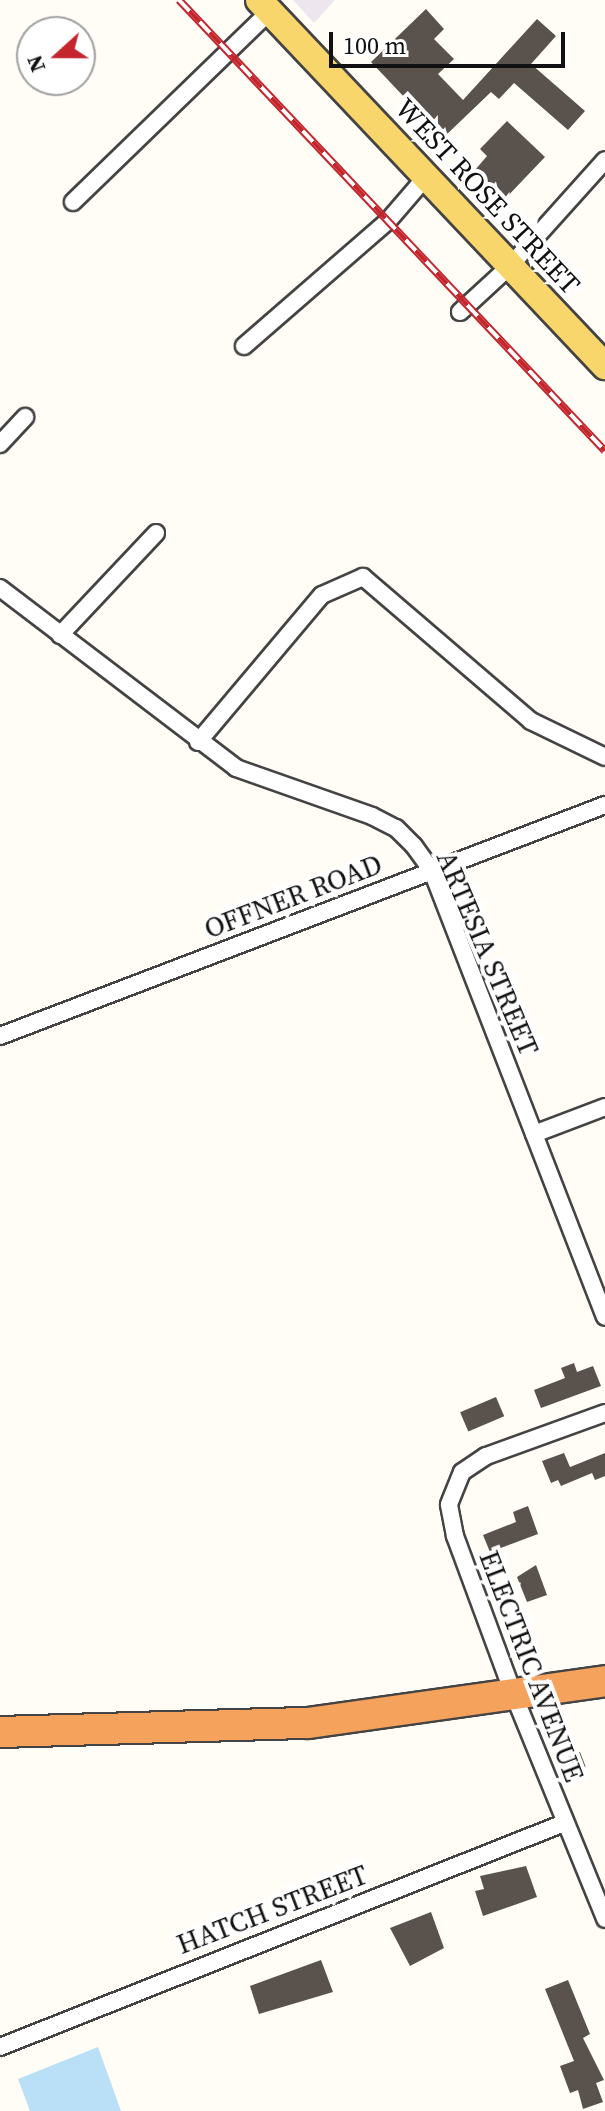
<!DOCTYPE html>
<style>
body{margin:0}
#map{position:relative;width:605px;height:2111px;overflow:hidden;background:#fffdf5;font-family:"Source Serif 4",serif}
div>[style]{position:absolute}
[style*='--x']{left:calc(var(--x)*1px);top:calc(var(--y)*1px);width:calc(var(--w)*1px);rotate:calc(var(--a)*1deg)}
.industrial>*{inset:0;background:#eee6ef}
.water>*{inset:0;background:#b9e0f7}
.building>*{inset:0;background:#5a524d;transform-origin:0 0}
.roads{filter:drop-shadow(2px 0 #444) drop-shadow(-2px 0 #444) drop-shadow(0 2px #444) drop-shadow(0 -2px #444)}
.street>*{height:16px;margin:-8px;padding:0 8px;transform-origin:8px;border-radius:8px;background:#fff}
.primary>*{height:26px;margin:-13px;padding:0 13px;transform-origin:13px;border-radius:13px;background:#f9d66b}
.highway>*{height:30px;margin:-15px;padding:0 15px;transform-origin:15px;border-radius:15px;background:#f5a25d}
.rail>*{height:8px;margin-top:-4px;transform-origin:0;background:repeating-linear-gradient(90deg,#fff 0 15px,#c4262e 0 30px);box-sizing:border-box;border-block:2px solid #c4262e}
span{translate:-50% -50%;white-space:nowrap;text-align:center;line-height:1.15;-webkit-text-stroke:8px #fff;paint-order:stroke}
.street-label{font-size:28px;color:#111}
.north{position:absolute;left:16px;top:16px;width:80px;height:80px;box-sizing:border-box;background:#fff;border:2px solid #a0a0a0;border-radius:50%;rotate:249deg;font-size:22px;font-weight:700;line-height:32px;text-align:center;color:#111}
.north::after{content:'';display:block;margin:auto;width:28px;height:36px;background:#c4262e;clip-path:polygon(50% 0,100% 100%,50% 72%,0 100%)}
.scale{position:absolute;left:329px;top:32px;width:236px;height:36px;box-sizing:border-box;border:4px solid #111;border-top:0;padding-left:10px;font-size:24px;line-height:28px;white-space:nowrap;color:#111;-webkit-text-stroke:6px #fff;paint-order:stroke}
</style>
<div id="map">
<div class="industrial">
<div style="clip-path:polygon(293px 0,335px 0,314px 23px)"></div>
</div>
<div class="water">
<div style="clip-path:polygon(98px 2047px,121px 2111px,30px 2111px,18px 2079px)"></div>
</div>
<div class="building">
<div style="clip-path:polygon(426px 9px,444px 29px,434px 39px,454px 59px,438px 74px,463px 100px,537px 19px,556px 36px,531px 64px,585px 111px,568px 130px,514px 83px,499px 99px,491px 92px,444px 137px,417px 110px,413px 115px,402px 103px,406px 99px,371px 62px)"></div>
<div style="clip-path:polygon(507px 121px,545px 157px,505px 199px,475px 170px,487px 156px,480px 149px)"></div>
<div style="clip-path:polygon(574px 1363px,577px 1372px,593px 1366px,601px 1386px,541px 1408px,534px 1390px,565px 1378px,561px 1368px)"></div>
<div style="left:496px;top:1397px;width:21px;height:39px;rotate:67deg"></div>
<div style="clip-path:polygon(564px 1453px,570px 1467px,605px 1453px,605px 1476px,595px 1480px,592px 1473px,561px 1486px,558px 1480px,551px 1483px,542px 1461px)"></div>
<div style="clip-path:polygon(528px 1506px,538px 1534px,490px 1552px,483px 1535px,516px 1522px,513px 1512px)"></div>
<div style="clip-path:polygon(536px 1565px,547px 1595px,527px 1602px,517px 1577px)"></div>
<div style="left:580px;top:1752px;width:19px;height:15px;rotate:69deg"></div>
<div style="clip-path:polygon(526px 1866px,537px 1897px,483px 1916px,475px 1891px,484px 1889px,480px 1876px)"></div>
<div style="clip-path:polygon(431px 1912px,444px 1948px,410px 1966px,390px 1928px)"></div>
<div style="clip-path:polygon(321px 1960px,333px 1992px,259px 2014px,250px 1986px)"></div>
<div style="clip-path:polygon(568px 1980px,590px 2034px,583px 2038px,604px 2080px,596px 2083px,603px 2102px,583px 2109px,578px 2090px,570px 2093px,560px 2066px,574px 2061px,545px 1989px)"></div>
</div>
<div class="roads">
<div class="street">
<div style="--x:73;--y:202;--w:274;--a:-44.1"></div>
<div style="--x:460;--y:312;--w:68;--a:-42.6"></div>
<div style="--x:510;--y:266;--w:142;--a:-48.1"></div>
<div style="--x:244;--y:346;--w:191;--a:-41"></div>
<div style="--x:388;--y:221;--w:58;--a:-49.2"></div>
<div style="--x:0;--y:444;--w:37;--a:-47"></div>
<div style="--x:0;--y:588;--w:297;--a:37.3"></div>
<div style="--x:236;--y:768;--w:144;--a:19.4"></div>
<div style="--x:372;--y:816;--w:27;--a:27"></div>
<div style="--x:396;--y:828;--w:25;--a:45"></div>
<div style="--x:414;--y:846;--w:31;--a:54"></div>
<div style="--x:432;--y:871;--w:478;--a:68.8"></div>
<div style="--x:60;--y:635;--w:140;--a:-46.7"></div>
<div style="--x:198;--y:742;--w:192;--a:-49.9"></div>
<div style="--x:322;--y:595;--w:45;--a:-23.7"></div>
<div style="--x:363;--y:577;--w:221;--a:40.6"></div>
<div style="--x:531;--y:721;--w:82;--a:25.9"></div>
<div style="--x:0;--y:1036;--w:648;--a:-20.9"></div>
<div style="--x:534;--y:1134;--w:76;--a:-20.8"></div>
<div style="--x:605;--y:1413;--w:127;--a:160.1"></div>
<div style="--x:486;--y:1456;--w:29;--a:146"></div>
<div style="--x:462;--y:1472;--w:35;--a:112"></div>
<div style="--x:449;--y:1505;--w:32;--a:79"></div>
<div style="--x:455;--y:1536;--w:167;--a:69.7"></div>
<div style="--x:513;--y:1693;--w:244;--a:67.8"></div>
<div style="--x:0;--y:2047;--w:607;--a:-21.66"></div>
</div>
<div class="primary">
<div style="--x:259;--y:0;--w:504;--a:46.61"></div>
</div>
<div class="highway">
<div style="--x:0;--y:1732;--w:308;--a:-1.7"></div>
<div style="--x:308;--y:1723;--w:300;--a:-8"></div>
</div>
</div>
<div class="rail">
<div style="--x:179;--y:0;--w:620;--a:46.63"></div>
</div>
<div class="street-label">
<span style="left:488px;top:196px;rotate:47deg">WEST ROSE STREET</span>
<span style="left:293px;top:896px;rotate:-21deg">OFFNER ROAD</span>
<span style="left:488px;top:953px;rotate:67deg">ARTESIA STREET</span>
<span style="left:532px;top:1666px;rotate:69deg">ELECTRIC AVENUE</span>
<span style="left:272px;top:1909px;rotate:-21deg">HATCH STREET</span>
</div>
<div class="north">N</div>
<div class="scale">100 m</div>
</div>
